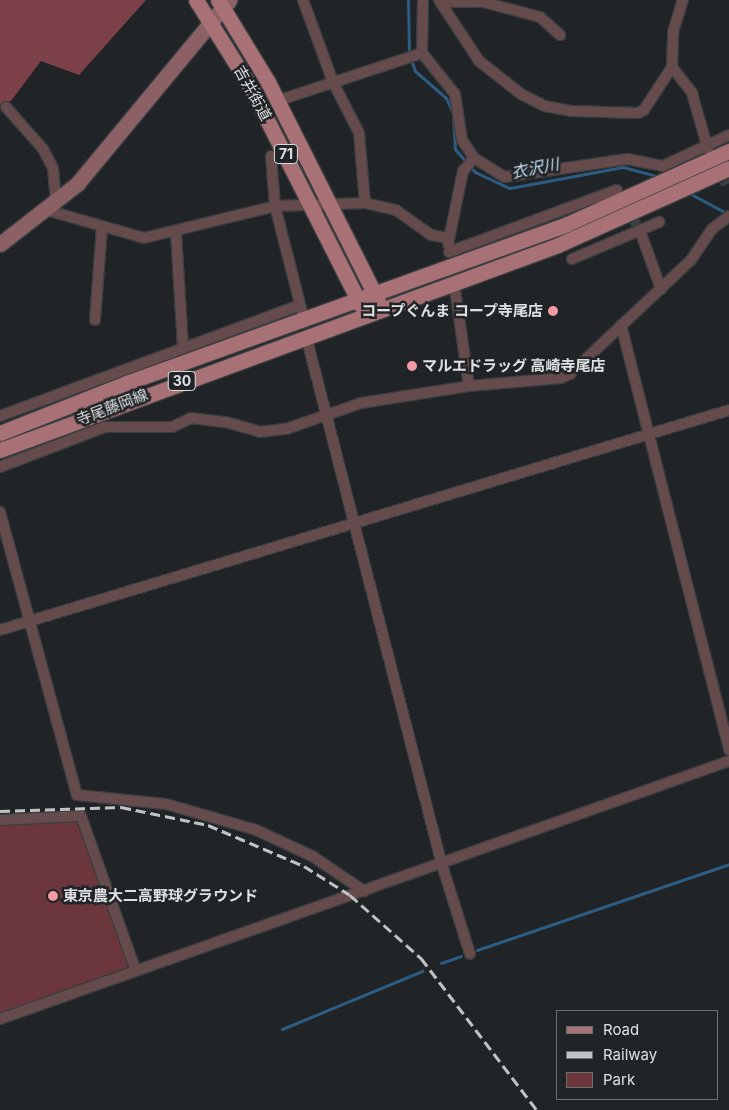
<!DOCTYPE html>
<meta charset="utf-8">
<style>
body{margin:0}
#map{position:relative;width:729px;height:1110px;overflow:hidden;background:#212426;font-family:Inter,"Noto Sans JP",sans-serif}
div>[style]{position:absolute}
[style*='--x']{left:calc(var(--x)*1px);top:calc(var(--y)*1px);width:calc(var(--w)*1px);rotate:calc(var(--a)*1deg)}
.green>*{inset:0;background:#6c363d}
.forest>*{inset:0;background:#7c4148}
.stream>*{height:3px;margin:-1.5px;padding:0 1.5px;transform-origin:1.5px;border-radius:1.5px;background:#2c5c82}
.street-tunnel>*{height:10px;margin-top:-5px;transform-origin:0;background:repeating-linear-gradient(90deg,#3d4042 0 10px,transparent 0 15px)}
.roads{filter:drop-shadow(1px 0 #3b3e40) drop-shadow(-1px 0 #3b3e40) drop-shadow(0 1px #3b3e40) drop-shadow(0 -1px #3b3e40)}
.street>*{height:10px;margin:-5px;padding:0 5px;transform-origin:5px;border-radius:5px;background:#664b4d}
.secondary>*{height:15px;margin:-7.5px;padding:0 7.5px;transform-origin:7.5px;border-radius:7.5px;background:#8b6165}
.primary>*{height:15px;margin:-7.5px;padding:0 7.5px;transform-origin:7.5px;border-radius:7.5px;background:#a87176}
.rail>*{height:3px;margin-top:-1.5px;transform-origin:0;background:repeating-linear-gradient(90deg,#c1c4c6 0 10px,transparent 0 15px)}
.dots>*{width:14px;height:14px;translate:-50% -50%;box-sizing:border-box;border:2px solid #212426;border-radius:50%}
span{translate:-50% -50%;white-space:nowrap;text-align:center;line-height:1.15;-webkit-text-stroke:5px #212426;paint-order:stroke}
.shield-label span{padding:1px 4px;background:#212426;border:1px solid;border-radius:4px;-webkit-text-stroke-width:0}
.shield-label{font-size:14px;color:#dee0e2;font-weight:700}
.street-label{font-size:15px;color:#dee0e2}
.poi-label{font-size:15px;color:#dee0e2;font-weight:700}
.right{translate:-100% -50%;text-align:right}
.left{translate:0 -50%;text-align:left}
.water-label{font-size:16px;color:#c3def7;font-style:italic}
.legend{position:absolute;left:556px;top:1010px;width:162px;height:90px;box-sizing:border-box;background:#212426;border:1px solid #6d6f71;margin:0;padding:6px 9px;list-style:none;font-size:15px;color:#dee0e2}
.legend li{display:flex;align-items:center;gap:10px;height:25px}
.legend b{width:25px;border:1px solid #6d6f71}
</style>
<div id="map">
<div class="green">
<div style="clip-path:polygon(78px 820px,131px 966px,0 1014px,0 823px)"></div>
</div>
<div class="forest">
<div style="clip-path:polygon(0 0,146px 0,79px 75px,41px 61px,11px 101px,0 106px)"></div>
</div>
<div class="stream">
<div style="--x:408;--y:0;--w:53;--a:88.9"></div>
<div style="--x:409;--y:53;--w:19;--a:72"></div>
<div style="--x:415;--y:71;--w:41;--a:41.1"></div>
<div style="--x:446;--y:98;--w:17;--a:65"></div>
<div style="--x:453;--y:113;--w:36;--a:87"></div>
<div style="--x:455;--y:149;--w:30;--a:49"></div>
<div style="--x:475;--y:172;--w:38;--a:25"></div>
<div style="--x:510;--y:188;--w:115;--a:-10.5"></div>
<div style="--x:623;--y:167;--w:38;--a:15"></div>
<div style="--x:687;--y:192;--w:47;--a:28.2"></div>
<div style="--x:477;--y:950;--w:266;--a:-18.8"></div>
<div style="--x:441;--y:963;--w:21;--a:-19"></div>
<div style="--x:282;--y:1029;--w:152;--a:-22.5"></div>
</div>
<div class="street-tunnel">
<div style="--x:717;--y:168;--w:19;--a:62"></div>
<div style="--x:627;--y:208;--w:26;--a:61"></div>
</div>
<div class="roads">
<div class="street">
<div style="--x:303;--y:0;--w:87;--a:69.9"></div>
<div style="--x:333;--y:82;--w:57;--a:63"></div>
<div style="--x:359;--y:133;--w:70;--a:85.1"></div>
<div style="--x:423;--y:0;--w:53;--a:91.1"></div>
<div style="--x:422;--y:53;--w:53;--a:51.2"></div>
<div style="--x:455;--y:94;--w:47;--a:81.3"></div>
<div style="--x:462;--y:140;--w:22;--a:56"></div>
<div style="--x:474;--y:158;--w:36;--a:32"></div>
<div style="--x:505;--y:177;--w:123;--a:-8.4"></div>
<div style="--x:627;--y:159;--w:37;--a:11"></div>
<div style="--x:663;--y:166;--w:73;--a:-25.2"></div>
<div style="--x:439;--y:0;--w:73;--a:56.7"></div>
<div style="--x:479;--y:61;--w:53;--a:38.2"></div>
<div style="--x:521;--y:94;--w:27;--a:27"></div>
<div style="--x:545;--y:106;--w:26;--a:11"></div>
<div style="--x:571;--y:111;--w:67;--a:1.7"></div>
<div style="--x:638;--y:113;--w:7;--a:-27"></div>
<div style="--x:644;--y:110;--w:51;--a:-56.9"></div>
<div style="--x:672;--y:67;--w:35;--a:-88"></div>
<div style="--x:673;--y:32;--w:34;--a:-73"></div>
<div style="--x:441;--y:2;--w:42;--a:0"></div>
<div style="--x:483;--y:2;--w:59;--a:14.7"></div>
<div style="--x:540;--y:17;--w:27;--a:42"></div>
<div style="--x:672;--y:67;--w:33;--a:52"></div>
<div style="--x:692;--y:93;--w:58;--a:74.1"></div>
<div style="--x:277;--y:101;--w:153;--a:-18.3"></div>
<div style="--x:6;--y:107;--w:56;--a:48.6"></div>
<div style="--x:43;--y:149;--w:21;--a:62"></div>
<div style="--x:53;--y:168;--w:34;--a:85"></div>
<div style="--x:271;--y:156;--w:50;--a:85.4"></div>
<div style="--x:275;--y:206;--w:109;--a:75.7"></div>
<div style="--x:46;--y:210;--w:102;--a:15.9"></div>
<div style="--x:144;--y:238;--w:135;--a:-13.7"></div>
<div style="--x:275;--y:206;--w:90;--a:-1.9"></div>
<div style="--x:365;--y:203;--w:32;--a:13"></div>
<div style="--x:396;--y:210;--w:43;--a:35.5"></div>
<div style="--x:431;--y:235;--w:17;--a:10"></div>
<div style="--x:640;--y:231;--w:62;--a:70.1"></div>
<div style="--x:176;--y:233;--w:115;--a:86.5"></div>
<div style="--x:448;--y:244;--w:75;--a:-78.4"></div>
<div style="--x:463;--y:171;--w:17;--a:-50"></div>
<div style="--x:449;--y:252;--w:179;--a:-20.3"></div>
<div style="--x:572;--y:259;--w:95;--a:-23"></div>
<div style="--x:454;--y:283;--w:104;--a:81.7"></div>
<div style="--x:95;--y:320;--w:93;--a:-85.7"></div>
<div style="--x:621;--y:325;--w:439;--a:75.7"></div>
<div style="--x:306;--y:336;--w:546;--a:75.58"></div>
<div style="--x:442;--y:865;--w:93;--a:72.5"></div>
<div style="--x:0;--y:416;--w:320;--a:-20.3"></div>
<div style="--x:0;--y:467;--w:112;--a:-20.9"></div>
<div style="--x:105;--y:427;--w:67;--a:0"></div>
<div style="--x:172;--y:427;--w:21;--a:-25"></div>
<div style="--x:191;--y:418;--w:35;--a:7"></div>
<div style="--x:226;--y:422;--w:35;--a:16"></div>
<div style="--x:260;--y:432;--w:26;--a:-7"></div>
<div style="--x:286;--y:429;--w:79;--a:-19.1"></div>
<div style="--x:361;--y:403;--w:109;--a:-8.9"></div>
<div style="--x:469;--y:386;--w:92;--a:-5"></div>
<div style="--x:561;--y:378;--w:10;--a:-24"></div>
<div style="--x:570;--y:374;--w:166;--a:-43.3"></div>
<div style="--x:691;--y:260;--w:37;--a:-56"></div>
<div style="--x:712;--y:229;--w:21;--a:-37"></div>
<div style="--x:0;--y:512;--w:293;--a:74.8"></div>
<div style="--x:77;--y:795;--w:89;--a:5.8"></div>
<div style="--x:166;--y:804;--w:94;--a:16.1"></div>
<div style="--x:256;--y:830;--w:62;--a:24.9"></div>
<div style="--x:312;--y:856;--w:63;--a:33.9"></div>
<div style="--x:0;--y:630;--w:761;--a:-16.79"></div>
<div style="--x:0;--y:820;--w:81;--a:-2.8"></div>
<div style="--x:81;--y:816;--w:164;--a:70.5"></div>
<div style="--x:0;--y:1019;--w:773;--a:-19.49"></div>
</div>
<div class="secondary">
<div style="--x:0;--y:244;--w:98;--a:-37.9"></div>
<div style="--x:77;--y:184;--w:239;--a:-50.4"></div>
</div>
<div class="primary">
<div style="--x:196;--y:0;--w:102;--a:57.9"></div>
<div style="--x:250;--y:86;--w:246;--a:63.2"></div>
<div style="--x:218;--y:0;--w:96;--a:58.6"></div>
<div style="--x:268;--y:82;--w:245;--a:63.3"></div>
<div style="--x:0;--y:433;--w:136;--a:-21.6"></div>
<div style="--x:126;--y:383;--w:469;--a:-19.8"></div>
<div style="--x:567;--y:224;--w:178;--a:-24.3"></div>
<div style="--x:0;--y:450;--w:594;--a:-20.17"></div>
<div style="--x:558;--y:245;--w:188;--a:-24.2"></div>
</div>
</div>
<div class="rail">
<div style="--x:0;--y:811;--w:121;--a:-1.9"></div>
<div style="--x:121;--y:807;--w:89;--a:11.7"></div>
<div style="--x:208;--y:825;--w:104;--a:23.1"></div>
<div style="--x:304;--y:866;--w:54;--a:32.2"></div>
<div style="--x:350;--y:895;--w:95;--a:41.6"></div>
<div style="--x:421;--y:958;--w:191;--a:52.7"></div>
</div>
<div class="dots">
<div style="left:553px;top:311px;background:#f49aa4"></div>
<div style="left:412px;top:366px;background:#f49aa4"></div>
<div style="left:53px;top:896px;background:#f49aa4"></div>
</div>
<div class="shield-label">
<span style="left:286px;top:154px">71</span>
<span style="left:182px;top:381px">30</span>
</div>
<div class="street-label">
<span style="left:253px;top:93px;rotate:61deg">吉井街道</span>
<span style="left:112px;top:407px;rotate:-21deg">寺尾藤岡線</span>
</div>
<div class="poi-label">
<span class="right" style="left:543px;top:311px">コープぐんま コープ寺尾店</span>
<span class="left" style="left:422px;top:366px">マルエドラッグ 高崎寺尾店</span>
<span class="left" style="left:63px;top:896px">東京農大二高野球グラウンド</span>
</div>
<div class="water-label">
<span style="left:535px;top:168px;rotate:-11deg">衣沢川</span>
</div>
<ul class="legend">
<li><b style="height:6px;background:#a87176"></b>Road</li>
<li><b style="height:6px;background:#c1c4c6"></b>Railway</li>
<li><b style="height:14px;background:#6c363d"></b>Park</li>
</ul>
</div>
